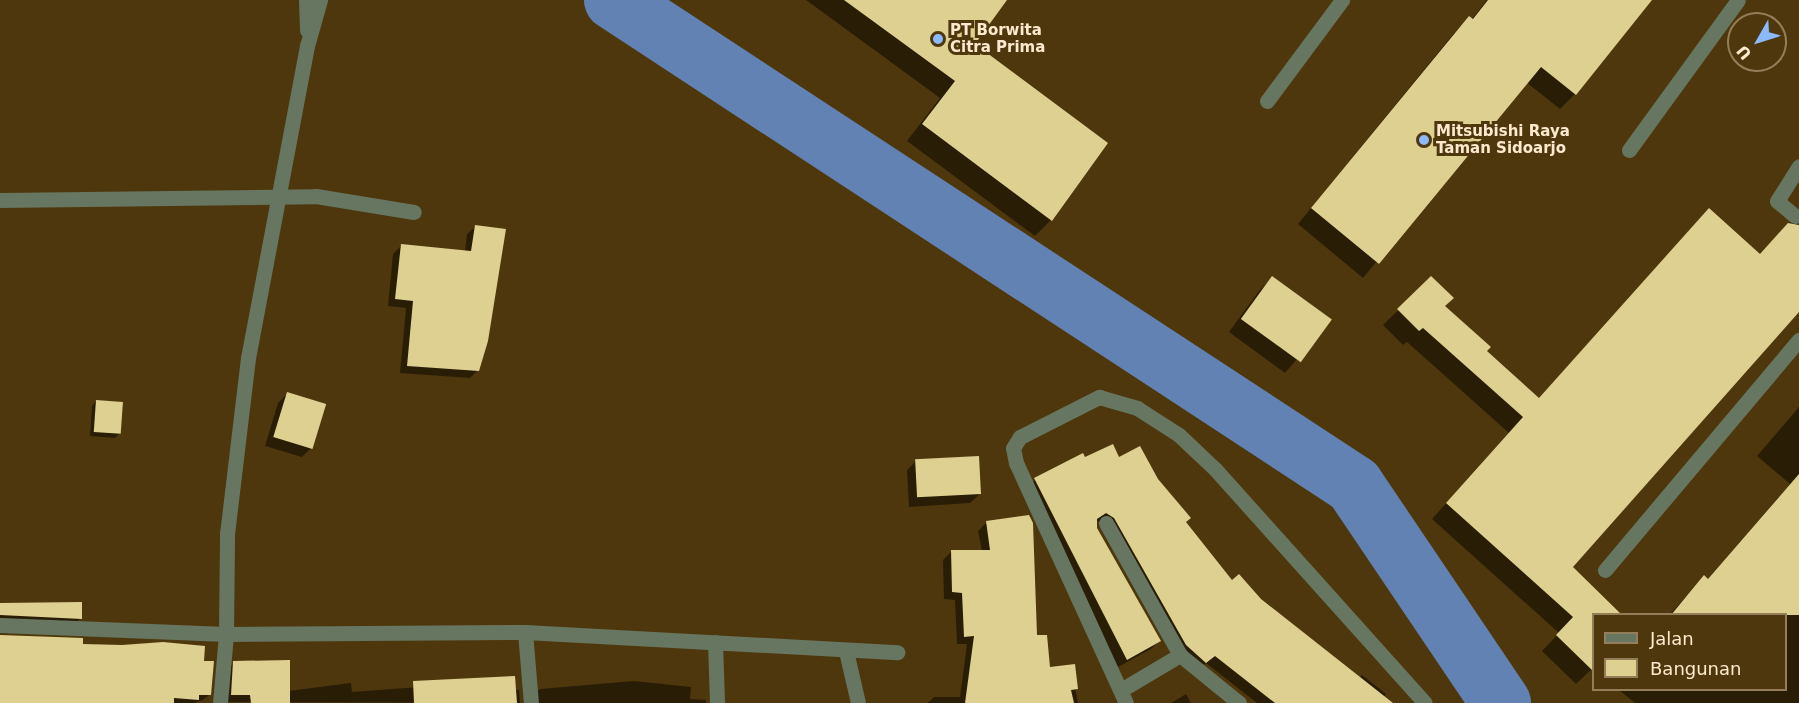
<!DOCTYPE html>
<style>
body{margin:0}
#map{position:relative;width:1799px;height:703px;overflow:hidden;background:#4f370d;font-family:"DejaVu Sans",sans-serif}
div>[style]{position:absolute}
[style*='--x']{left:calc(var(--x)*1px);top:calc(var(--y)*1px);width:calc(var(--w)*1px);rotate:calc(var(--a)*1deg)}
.shadow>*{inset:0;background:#0007}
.river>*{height:60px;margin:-30px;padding:0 30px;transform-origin:30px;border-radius:30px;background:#6182b2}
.building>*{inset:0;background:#ddd091;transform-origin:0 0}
.lane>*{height:15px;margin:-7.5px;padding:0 7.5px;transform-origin:7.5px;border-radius:7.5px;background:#667660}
.street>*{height:15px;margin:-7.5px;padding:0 7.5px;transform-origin:7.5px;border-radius:7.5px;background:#667660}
.dots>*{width:16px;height:16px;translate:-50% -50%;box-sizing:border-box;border:3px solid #4f370d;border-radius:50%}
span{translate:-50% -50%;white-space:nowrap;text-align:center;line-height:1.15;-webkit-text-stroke:6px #4f370d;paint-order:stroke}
.poi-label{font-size:15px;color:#fce9ce;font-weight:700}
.left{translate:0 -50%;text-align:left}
.legend{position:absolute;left:1592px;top:613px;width:195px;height:78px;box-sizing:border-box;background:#4f370d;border:2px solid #947e5a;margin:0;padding:8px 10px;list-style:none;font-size:18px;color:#fce9ce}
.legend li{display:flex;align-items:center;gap:12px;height:30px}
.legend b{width:30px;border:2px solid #947e5a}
.north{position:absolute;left:1727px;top:12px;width:60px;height:60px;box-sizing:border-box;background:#4f370d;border:2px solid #947e5a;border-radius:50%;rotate:231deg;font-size:16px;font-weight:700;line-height:24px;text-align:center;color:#fce9ce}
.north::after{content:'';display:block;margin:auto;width:21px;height:27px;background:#8bb9fc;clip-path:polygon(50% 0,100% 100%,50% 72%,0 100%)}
</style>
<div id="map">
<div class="shadow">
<div style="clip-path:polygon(806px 0,1005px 0,973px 45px,1051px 220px,1035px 236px,907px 141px,940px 98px)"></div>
<div style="clip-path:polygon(1487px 0,1637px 0,1575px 94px,1560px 109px,1526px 82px,1363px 278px,1298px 224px,1454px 33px,1469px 18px,1471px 20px)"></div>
<div style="clip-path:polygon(1799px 212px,1799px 310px,1570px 567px,1594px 614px,1594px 667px,1576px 684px,1542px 651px,1559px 633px,1432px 519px,1509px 433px,1407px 342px,1403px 345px,1383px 325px,1431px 278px,1443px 306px,1485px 351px,1538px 400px,1760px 256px)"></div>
<div style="clip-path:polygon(476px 226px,478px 370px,470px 378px,400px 373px,406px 308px,388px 306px,393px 254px,401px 246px,465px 252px,467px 234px)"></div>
<div style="clip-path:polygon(1272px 278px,1330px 320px,1285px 373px,1229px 332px,1259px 291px)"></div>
<div style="clip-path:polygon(287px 394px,311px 448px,302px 457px,265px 446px,278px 403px)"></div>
<div style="clip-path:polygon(96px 401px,120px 433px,115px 438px,90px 436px,92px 406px)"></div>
<div style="clip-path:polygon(1799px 407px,1799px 703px,1635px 703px,1619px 690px,1786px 690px,1786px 614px,1670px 614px,1704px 577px,1707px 580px,1790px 484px,1757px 456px)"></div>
<div style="clip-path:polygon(1083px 455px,1085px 459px,1119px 459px,1157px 480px,1185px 522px,1232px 583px,1260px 600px,1359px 678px,1362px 675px,1386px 694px,1383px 698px,1389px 703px,1257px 703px,1206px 663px,1197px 670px,1107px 526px,1096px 520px,1096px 528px,1159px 641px,1151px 649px,1118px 667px,1027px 488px,1035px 480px)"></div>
<div style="clip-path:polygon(916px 461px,980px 494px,970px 503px,909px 507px,907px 470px)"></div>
<div style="clip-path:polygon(986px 523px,1049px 669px,1071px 666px,1078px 703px,928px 703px,934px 697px,960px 697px,967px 644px,957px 644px,955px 600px,944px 599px,943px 560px,951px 552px,982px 551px,978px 531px)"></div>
<div style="clip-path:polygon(0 605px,81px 618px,74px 624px,0 621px)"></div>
<div style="clip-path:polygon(0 636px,202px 663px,210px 694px,203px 700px,194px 703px,0 703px)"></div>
<div style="clip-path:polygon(234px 662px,288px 691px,351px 683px,352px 692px,445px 685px,519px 690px,520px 703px,223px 702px,226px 671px)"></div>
<div style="clip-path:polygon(634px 681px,691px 687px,690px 699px,706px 700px,706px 703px,532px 703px,532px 697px,540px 689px)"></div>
<div style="clip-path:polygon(1186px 694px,1191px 703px,1171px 703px)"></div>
</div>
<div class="river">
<div style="--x:614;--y:0;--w:885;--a:33.24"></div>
<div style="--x:1354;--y:485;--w:263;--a:56"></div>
</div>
<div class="building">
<div style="clip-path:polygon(844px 0,1007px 0,975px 44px,1108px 143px,1052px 221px,922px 124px,955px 81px)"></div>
<div style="clip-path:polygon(1488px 0,1652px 0,1576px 95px,1541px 67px,1379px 264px,1311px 208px,1469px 16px,1473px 19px)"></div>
<div style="clip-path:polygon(1709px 208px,1760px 254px,1788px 223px,1799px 225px,1799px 312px,1573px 567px,1622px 615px,1593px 615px,1593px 671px,1556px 635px,1573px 617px,1446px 503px,1523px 417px,1423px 328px,1419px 331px,1397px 309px,1431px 276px,1454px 298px,1445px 306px,1491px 347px,1487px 351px,1539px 398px)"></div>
<div style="clip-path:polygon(475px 225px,506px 229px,488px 341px,479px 371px,407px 366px,413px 301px,395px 299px,401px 244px,471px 251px)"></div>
<div style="left:1272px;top:276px;width:74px;height:53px;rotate:36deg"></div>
<div style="left:287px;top:392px;width:41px;height:47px;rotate:17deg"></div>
<div style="left:96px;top:400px;width:27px;height:32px;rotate:4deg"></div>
<div style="clip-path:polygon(1113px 444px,1119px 457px,1140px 446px,1158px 479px,1191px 518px,1186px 522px,1232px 580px,1239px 574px,1261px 599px,1393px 703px,1275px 703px,1215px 656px,1206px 663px,1186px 645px,1114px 518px,1106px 513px,1097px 519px,1097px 528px,1161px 641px,1127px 660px,1034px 478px,1083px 453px,1085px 457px)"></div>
<div style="left:979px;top:456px;width:38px;height:64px;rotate:87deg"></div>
<div style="clip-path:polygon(1799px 474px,1799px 615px,1671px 615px,1704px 575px,1708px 579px)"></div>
<div style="clip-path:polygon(1029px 515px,1033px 523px,1037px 635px,1047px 635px,1050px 667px,1075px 664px,1078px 689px,1071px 690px,1074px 703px,965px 703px,974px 636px,964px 637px,962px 593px,952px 592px,951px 550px,990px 550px,986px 521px)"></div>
<div style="clip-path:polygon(82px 602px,82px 619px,0 615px,0 603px)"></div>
<div style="clip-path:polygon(0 635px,83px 638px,83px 644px,122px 645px,163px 642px,205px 646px,204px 661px,214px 661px,211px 695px,199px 695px,199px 700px,174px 698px,174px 703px,0 703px)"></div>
<div style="clip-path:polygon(290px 660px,290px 703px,251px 703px,250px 695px,231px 695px,233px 661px)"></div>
<div style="clip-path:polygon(515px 676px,517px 703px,414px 703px,413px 681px)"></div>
</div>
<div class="lane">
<div style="--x:1267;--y:101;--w:126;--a:-53.4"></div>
<div style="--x:1629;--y:150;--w:185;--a:-54"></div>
<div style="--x:0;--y:200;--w:316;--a:-0.7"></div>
<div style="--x:316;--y:196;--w:99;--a:9.3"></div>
<div style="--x:1795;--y:216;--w:23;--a:-140"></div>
<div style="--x:1777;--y:201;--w:41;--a:-57.8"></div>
<div style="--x:1605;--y:570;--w:301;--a:-49.9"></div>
</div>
<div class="street">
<div style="--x:306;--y:0;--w:30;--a:88"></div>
<div style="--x:1106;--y:523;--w:151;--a:60.7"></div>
<div style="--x:0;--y:625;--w:226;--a:2.3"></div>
<div style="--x:226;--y:634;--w:299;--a:-0.4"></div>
<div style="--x:525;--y:632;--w:373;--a:3.1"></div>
<div style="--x:525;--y:632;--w:71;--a:85.2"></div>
<div style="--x:715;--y:642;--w:61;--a:88.1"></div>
<div style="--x:846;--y:651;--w:53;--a:77"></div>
<div style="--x:1121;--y:690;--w:69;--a:-30.7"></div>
<div style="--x:1180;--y:655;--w:76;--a:39.1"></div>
<div style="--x:220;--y:703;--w:69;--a:-85"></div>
<div style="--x:226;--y:634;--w:100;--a:-89.4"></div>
<div style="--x:227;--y:534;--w:177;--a:-83.2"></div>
<div style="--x:248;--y:358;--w:318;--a:-79.3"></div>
<div style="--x:307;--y:46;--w:48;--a:-74.2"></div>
<div style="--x:1126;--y:703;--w:264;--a:-114.6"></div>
<div style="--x:1016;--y:463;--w:15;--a:-101"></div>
<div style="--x:1013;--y:448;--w:13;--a:-58"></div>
<div style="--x:1020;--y:437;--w:89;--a:-26.9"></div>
<div style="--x:1099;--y:397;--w:40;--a:16"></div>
<div style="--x:1137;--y:408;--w:50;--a:32.7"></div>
<div style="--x:1179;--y:435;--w:50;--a:43.4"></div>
<div style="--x:1215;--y:469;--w:314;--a:48.1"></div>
</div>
<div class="dots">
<div style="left:938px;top:39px;background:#8bb9fc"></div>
<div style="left:1424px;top:140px;background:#8bb9fc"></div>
</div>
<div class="poi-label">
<span class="left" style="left:950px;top:39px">PT Borwita<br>Citra Prima</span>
<span class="left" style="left:1436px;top:140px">Mitsubishi Raya<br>Taman Sidoarjo</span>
</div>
<ul class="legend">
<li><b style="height:8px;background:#667660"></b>Jalan</li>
<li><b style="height:16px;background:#ddd091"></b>Bangunan</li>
</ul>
<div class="north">U</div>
</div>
